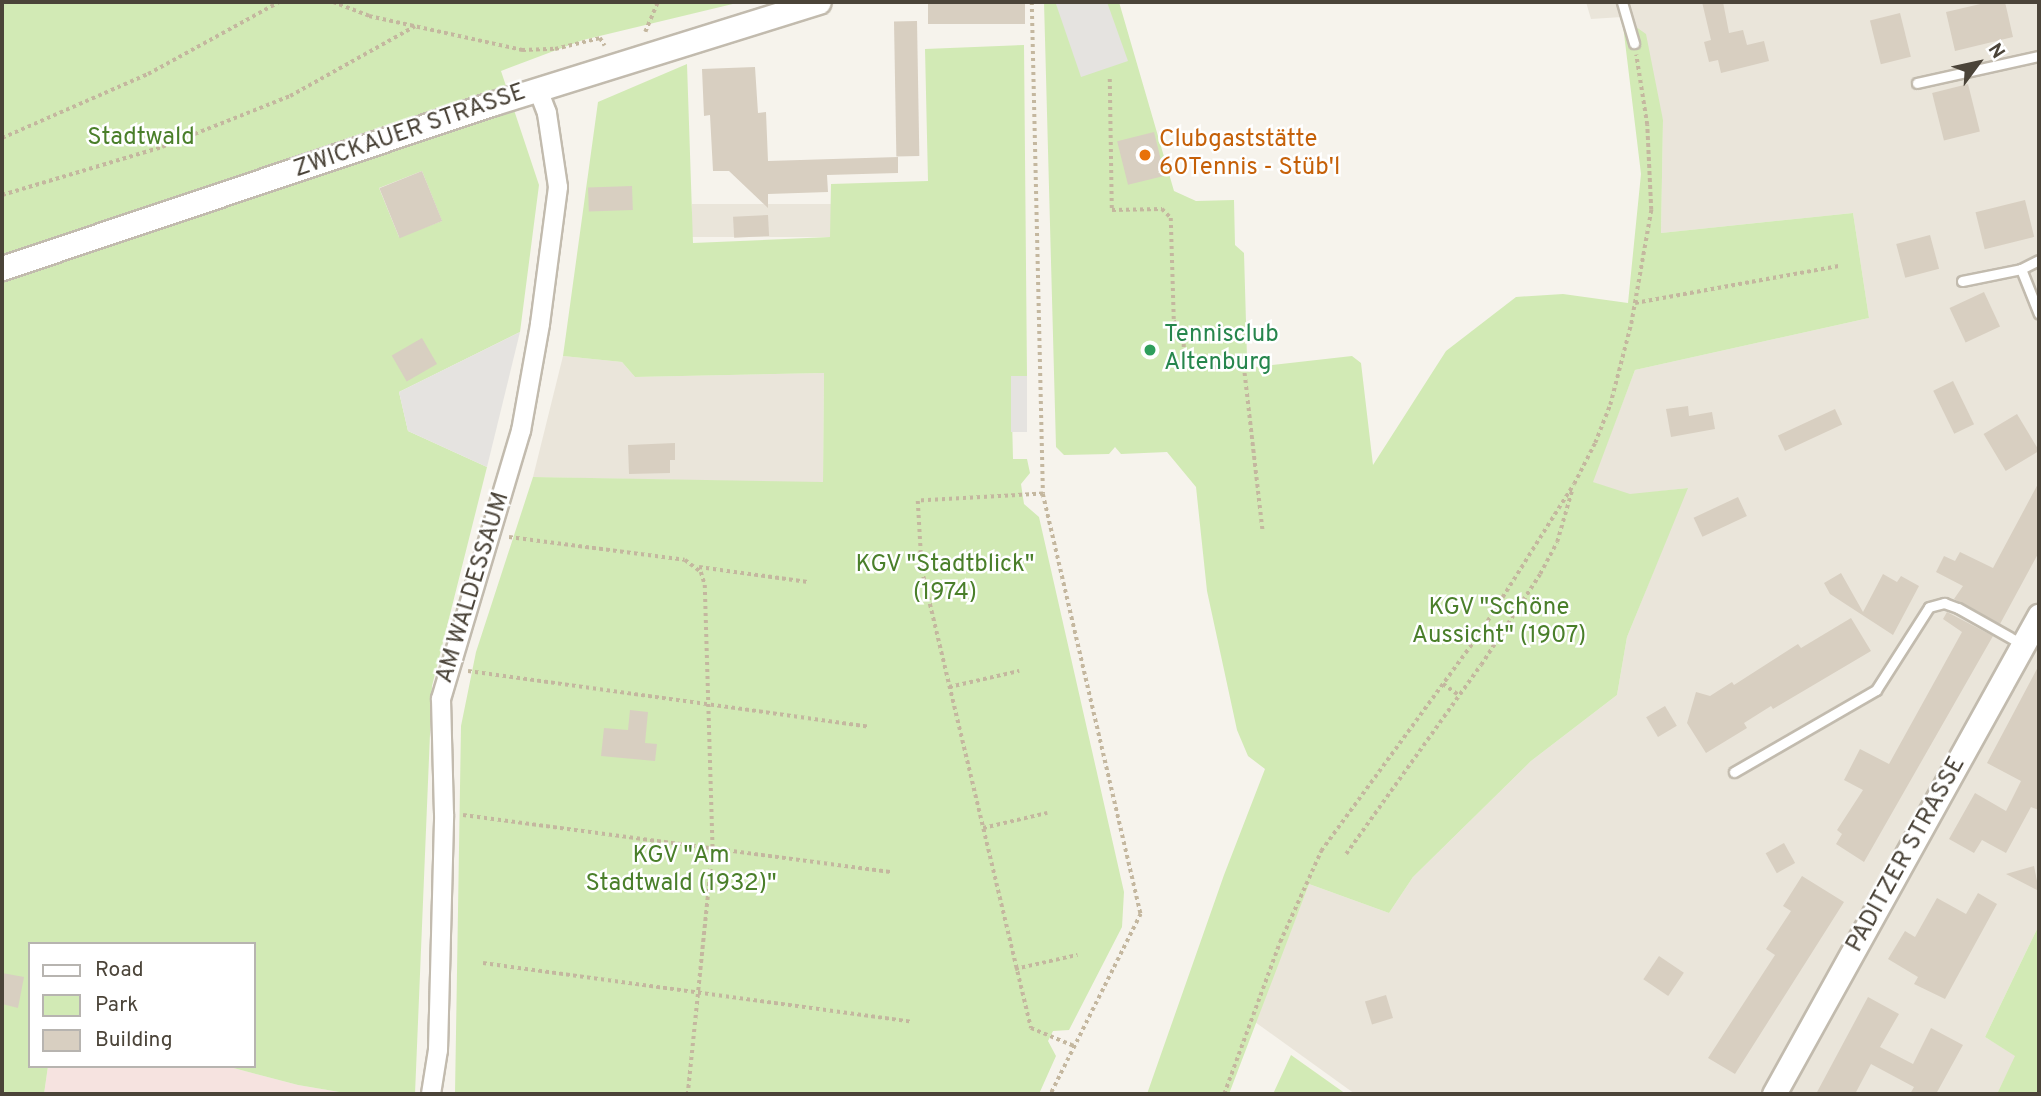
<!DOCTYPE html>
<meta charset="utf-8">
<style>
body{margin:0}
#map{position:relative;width:2041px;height:1096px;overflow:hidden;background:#f6f3ec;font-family:Overpass,sans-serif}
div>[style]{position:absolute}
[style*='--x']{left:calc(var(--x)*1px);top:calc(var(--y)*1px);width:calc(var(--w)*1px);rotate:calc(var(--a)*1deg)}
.residential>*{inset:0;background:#eae5da;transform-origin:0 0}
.medical>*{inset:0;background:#f6e3e0}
.green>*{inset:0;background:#d2eab5}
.parking>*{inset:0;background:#e5e3e0;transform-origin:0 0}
.building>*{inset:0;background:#d8cfc1;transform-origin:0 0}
.path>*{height:3.5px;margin-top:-1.75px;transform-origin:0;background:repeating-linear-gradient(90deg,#c4b79f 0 3.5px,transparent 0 7px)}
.roads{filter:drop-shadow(2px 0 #c2bbae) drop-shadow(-2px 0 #c2bbae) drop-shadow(0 2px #c2bbae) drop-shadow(0 -2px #c2bbae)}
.service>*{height:9px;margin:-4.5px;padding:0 4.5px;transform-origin:4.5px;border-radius:4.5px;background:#fff}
.minor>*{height:18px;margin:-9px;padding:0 9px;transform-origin:9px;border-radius:9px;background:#fff}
.tertiary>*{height:23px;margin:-11.5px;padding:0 11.5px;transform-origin:11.5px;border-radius:11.5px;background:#fff}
.dots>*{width:19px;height:19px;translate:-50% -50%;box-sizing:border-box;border:4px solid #fff;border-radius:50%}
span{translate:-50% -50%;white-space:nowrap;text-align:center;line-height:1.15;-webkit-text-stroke:5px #fff;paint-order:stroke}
.street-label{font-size:24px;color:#4b4439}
.park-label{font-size:24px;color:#4a7f2a}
.food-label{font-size:24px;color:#c56008}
.left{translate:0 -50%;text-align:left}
.leisure-label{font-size:24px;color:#27864d}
.frame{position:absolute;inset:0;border:4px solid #4b4439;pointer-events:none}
.legend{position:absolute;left:28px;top:942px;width:228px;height:126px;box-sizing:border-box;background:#fff;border:2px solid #b7b4b0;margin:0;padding:9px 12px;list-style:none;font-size:21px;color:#4b4439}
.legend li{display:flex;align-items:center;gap:14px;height:35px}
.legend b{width:35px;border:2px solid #b7b4b0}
.north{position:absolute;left:1943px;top:28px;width:70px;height:70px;-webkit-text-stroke:5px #fff;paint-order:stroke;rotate:57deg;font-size:19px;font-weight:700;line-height:28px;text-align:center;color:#4b4439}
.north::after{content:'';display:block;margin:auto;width:24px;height:32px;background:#4b4439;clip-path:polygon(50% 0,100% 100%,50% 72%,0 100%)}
</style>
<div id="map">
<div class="residential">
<div style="clip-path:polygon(1586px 2px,2039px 2px,2039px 925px,1985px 1037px,2016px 1056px,1997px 1094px,1355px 1094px,1255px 1022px,1309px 884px,1389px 913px,1413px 877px,1531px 761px,1617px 695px,1627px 637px,1687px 488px,1630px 495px,1592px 482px,1635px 370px,1869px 318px,1853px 213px,1661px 233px,1663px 120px,1622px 17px,1591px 19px)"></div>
<div style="left:831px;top:204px;width:33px;height:139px;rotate:90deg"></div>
<div style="clip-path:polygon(563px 356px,622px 362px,635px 377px,824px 373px,823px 483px,533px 477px)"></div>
</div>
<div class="medical">
<div style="clip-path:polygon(48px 1066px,226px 1066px,298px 1085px,351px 1094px,44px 1094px)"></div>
</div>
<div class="green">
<div style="clip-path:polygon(evenodd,2px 2px,741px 2px,583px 40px,501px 71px,539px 185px,520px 332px,399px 392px,408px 431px,487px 467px,432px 686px,415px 1094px,351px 1094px,298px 1085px,226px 1066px,254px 1066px,254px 944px,30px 944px,30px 1066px,48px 1066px,44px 1094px,2px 1094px,2px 2px,422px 171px,442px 221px,399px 237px,379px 188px,422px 171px)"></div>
<div style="clip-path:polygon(1044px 2px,1119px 2px,1174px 191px,1196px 201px,1234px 200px,1235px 245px,1244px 253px,1247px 357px,1255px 367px,1352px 356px,1361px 363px,1373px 465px,1446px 351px,1516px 297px,1563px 294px,1628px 303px,1641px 174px,1622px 17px,1646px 34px,1663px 120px,1661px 233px,1853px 213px,1869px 318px,1635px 370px,1593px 482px,1630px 494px,1688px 488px,1627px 637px,1617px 695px,1531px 761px,1413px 877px,1389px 913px,1309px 884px,1229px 1094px,1147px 1094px,1224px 875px,1265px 769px,1248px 756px,1237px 730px,1207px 591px,1196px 487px,1167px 452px,1121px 454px,1115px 447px,1109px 454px,1064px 455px,1056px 447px)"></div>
<div style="clip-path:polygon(1024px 45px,1027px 376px,1011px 377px,1013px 459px,1027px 459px,1030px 473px,1021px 484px,1024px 504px,1039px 517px,1124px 892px,1122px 927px,1069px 1030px,1053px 1031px,1048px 1041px,1056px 1056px,1039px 1094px,455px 1094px,461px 726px,476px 652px,533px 477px,823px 482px,824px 373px,635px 377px,622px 362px,563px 356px,598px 102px,687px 64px,693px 243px,830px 237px,831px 184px,928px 181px,925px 49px)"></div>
<div style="clip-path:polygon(2039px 925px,2039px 1094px,1997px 1094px,2015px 1056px,1985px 1037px)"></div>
<div style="clip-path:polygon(1291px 1055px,1346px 1094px,1273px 1094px)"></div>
</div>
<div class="parking">
<div style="clip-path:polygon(1064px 2px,1107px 2px,1128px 61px,1081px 77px,1056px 4px)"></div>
<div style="clip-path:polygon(520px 332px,487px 467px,408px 431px,399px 392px)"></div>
<div style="left:1011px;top:376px;width:16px;height:56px"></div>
</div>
<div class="building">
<div style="clip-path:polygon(1702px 2px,1723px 2px,1729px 33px,1743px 30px,1747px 45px,1764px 41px,1769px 61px,1721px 73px,1718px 60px,1709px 62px,1704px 42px,1711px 40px)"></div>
<div style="clip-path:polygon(1989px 2px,2005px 2px,2013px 37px,1955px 51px,1946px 12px)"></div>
<div style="left:1025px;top:3px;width:21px;height:97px;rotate:90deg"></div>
<div style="left:1900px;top:13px;width:45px;height:31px;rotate:76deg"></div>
<div style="left:917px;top:21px;width:135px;height:23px;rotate:89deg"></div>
<div style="clip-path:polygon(755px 67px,758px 113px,766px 112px,768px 161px,898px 157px,898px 173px,827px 175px,828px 192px,768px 194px,768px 208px,729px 171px,713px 171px,710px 115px,704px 116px,702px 69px)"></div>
<div style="left:1968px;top:84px;width:49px;height:37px;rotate:76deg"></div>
<div style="left:1154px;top:132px;width:45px;height:38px;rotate:76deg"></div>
<div style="left:422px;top:171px;width:54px;height:46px;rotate:68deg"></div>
<div style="left:632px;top:186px;width:24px;height:44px;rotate:88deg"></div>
<div style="left:2025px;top:200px;width:38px;height:51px;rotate:76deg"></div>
<div style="left:768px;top:215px;width:21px;height:35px;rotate:87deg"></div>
<div style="left:1930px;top:235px;width:35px;height:35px;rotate:75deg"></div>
<div style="left:1984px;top:292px;width:38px;height:38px;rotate:65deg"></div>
<div style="left:422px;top:338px;width:30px;height:35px;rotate:60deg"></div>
<div style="left:1953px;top:381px;width:48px;height:22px;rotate:64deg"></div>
<div style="clip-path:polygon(1688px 406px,1689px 416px,1712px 412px,1715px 429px,1671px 437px,1666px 409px)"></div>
<div style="left:1835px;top:409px;width:17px;height:63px;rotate:65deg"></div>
<div style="left:2017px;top:414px;width:43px;height:39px;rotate:59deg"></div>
<div style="clip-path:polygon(675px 443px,675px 460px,670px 460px,670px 473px,629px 474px,628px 445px)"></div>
<div style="clip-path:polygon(2039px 482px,2039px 552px,2000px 624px,1954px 599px,1963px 586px,1936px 572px,1944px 556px,1955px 561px,1960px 552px,1993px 568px)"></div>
<div style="left:1738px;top:497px;width:21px;height:49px;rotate:65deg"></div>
<div style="clip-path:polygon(1841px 573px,1863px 612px,1883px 574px,1897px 582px,1901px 576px,1919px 586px,1893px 635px,1830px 594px,1824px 583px)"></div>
<div style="clip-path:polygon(1947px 612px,1993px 636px,1864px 862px,1836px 844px,1842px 834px,1837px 830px,1863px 790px,1844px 780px,1860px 749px,1889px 764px,1962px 632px,1943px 619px)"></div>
<div style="clip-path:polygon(1851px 618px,1871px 651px,1773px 709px,1771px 706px,1744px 723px,1747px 728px,1706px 753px,1687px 723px,1696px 692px,1710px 696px,1732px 682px,1734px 685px,1798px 644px,1801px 648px)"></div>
<div style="clip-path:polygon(2039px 665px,2039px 810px,2031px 807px,2006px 853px,1982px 840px,1974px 853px,1949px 839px,1975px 793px,2006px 811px,2021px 781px,1987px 763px)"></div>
<div style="left:1665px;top:706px;width:23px;height:22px;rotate:59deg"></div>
<div style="clip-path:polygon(630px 710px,648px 712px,645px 743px,657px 744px,655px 761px,601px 756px,604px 728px,628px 730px)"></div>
<div style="left:1784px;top:843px;width:23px;height:21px;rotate:61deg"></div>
<div style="clip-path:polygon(2034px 866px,2039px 891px,2006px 874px)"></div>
<div style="clip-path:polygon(1802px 876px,1844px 902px,1735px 1074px,1708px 1058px,1775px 955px,1766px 949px,1791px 911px,1783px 906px)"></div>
<div style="clip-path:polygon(1978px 893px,1997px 904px,1945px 999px,1914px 984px,1918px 977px,1888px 959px,1905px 931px,1915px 937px,1937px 898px,1966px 914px)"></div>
<div style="left:1659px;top:956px;width:30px;height:28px;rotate:34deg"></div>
<div style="clip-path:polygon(2px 973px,24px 977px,18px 1008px,2px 1004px)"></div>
<div style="left:1386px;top:995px;width:24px;height:22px;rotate:73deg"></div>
<div style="clip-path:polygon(1868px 997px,1899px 1014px,1880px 1047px,1913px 1064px,1931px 1028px,1963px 1045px,1936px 1094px,1910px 1094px,1914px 1087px,1871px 1064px,1855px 1094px,1816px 1094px)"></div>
</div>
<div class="path">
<div style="--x:333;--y:2;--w:39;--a:21"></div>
<div style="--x:369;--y:16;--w:157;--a:12.5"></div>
<div style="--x:522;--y:50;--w:33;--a:-2"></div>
<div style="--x:555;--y:49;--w:46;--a:-13.7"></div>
<div style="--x:600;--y:38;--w:9;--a:58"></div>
<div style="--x:1032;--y:2;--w:492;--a:88.7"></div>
<div style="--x:1043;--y:494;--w:431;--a:76.9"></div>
<div style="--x:1141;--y:914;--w:201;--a:116.6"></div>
<div style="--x:645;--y:32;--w:33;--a:-67"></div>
<div style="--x:1110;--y:79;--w:131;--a:89.1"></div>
<div style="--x:1112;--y:210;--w:50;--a:-1.1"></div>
<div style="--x:1162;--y:209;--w:13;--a:45"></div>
<div style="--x:1171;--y:218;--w:103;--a:88.3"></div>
<div style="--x:1174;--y:321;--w:19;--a:58"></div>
<div style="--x:1184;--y:337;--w:22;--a:90"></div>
<div style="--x:1184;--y:359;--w:13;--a:42"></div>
<div style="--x:1194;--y:368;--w:50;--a:-2.3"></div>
<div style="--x:1244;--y:366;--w:168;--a:83.5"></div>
<div style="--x:2;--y:138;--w:159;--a:-23.7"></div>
<div style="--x:148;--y:74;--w:149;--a:-28.8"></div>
<div style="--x:2;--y:195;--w:167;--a:-16.7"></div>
<div style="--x:162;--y:147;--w:138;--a:-21.7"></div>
<div style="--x:290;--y:96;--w:143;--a:-29.2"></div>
<div style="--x:1635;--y:303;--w:207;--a:-10.3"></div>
<div style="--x:1043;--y:494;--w:125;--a:176.8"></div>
<div style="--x:918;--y:501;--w:69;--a:86.7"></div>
<div style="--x:922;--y:570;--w:471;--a:76.6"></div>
<div style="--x:1031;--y:1028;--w:47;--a:22.7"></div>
<div style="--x:509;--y:537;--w:177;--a:7.4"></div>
<div style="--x:685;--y:560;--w:20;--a:37"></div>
<div style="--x:701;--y:572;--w:14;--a:73"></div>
<div style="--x:705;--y:585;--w:263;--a:88.3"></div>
<div style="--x:713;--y:848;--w:247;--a:95.8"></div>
<div style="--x:699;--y:567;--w:110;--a:7.8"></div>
<div style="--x:468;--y:671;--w:405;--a:7.9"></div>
<div style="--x:1443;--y:684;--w:19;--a:35"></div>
<div style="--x:949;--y:687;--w:72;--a:-12.9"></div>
<div style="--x:463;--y:815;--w:433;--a:7.6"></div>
<div style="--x:983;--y:828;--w:66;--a:-13.2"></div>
<div style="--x:1346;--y:854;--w:232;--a:-54.5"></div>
<div style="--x:1481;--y:665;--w:108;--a:-57"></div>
<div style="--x:1540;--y:574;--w:36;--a:-62"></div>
<div style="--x:1557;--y:542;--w:54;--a:-73.9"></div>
<div style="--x:483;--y:963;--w:432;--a:7.8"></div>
<div style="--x:1015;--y:969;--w:64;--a:-12.7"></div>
<div style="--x:1224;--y:1094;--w:162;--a:-69.8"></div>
<div style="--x:1280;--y:942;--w:100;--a:-65.7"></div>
<div style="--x:1321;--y:851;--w:270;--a:-53.9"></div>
<div style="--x:1480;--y:633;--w:176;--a:-57.8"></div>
<div style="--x:1574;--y:484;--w:46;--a:-62.9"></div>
<div style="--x:1595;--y:443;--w:41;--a:-68.5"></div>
<div style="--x:1610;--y:405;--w:84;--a:-75.5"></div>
<div style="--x:1631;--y:324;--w:116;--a:-80"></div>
<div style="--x:1651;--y:210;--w:85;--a:-92.7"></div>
<div style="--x:1647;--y:125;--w:71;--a:-98.9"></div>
</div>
<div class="roads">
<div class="service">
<div style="--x:1622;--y:2;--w:43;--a:73.7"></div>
<div style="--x:1917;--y:83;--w:125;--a:-12.5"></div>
<div style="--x:2021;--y:269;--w:20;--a:-27"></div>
<div style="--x:1962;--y:281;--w:60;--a:-11.5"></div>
<div style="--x:2021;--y:269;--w:48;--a:68.2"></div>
<div style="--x:1734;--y:772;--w:164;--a:-30"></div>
<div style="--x:1876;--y:690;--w:98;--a:-57.4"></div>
<div style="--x:1929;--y:607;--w:16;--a:-15"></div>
<div style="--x:1944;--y:603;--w:15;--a:20"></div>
<div style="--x:1958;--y:608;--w:73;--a:29.4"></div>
</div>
<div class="minor">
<div style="--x:431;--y:1094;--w:45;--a:-81"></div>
<div style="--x:438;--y:1050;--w:236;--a:-88.5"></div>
<div style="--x:444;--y:814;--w:115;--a:-91.5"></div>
<div style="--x:441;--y:699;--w:280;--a:-73.4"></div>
<div style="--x:521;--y:431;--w:109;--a:-79.9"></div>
<div style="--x:540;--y:324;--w:138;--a:-82.5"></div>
<div style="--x:558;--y:187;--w:75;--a:-98.5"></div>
<div style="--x:547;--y:113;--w:26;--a:-111"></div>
</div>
<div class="tertiary">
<div style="--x:2;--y:268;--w:519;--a:-18.54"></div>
<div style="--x:494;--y:103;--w:340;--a:-17.3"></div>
<div style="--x:1774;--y:1094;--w:547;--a:-61"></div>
</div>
</div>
<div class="dots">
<div style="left:1145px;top:155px;background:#e8710a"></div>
<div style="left:1150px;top:350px;background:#2e9e5b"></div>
</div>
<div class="street-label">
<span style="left:410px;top:132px;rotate:-19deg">ZWICKAUER STRASSE</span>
<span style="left:474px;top:588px;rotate:-73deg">AM WALDESSAUM</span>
<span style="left:1907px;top:855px;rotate:-61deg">PADITZER STRASSE</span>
</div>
<div class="park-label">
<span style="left:141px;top:139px">Stadtwald</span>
<span style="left:945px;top:580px">KGV "Stadtblick"<br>(1974)</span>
<span style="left:1499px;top:623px">KGV "Schöne<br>Aussicht" (1907)</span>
<span style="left:681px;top:871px">KGV "Am<br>Stadtwald (1932)"</span>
</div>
<div class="food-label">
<span class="left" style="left:1159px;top:155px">Clubgaststätte<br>60Tennis - Stüb'l</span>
</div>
<div class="leisure-label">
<span class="left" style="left:1164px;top:350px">Tennisclub<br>Altenburg</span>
</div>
<div class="frame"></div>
<ul class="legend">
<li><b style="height:9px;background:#fff"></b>Road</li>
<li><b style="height:19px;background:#d2eab5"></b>Park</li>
<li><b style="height:19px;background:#d8cfc1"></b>Building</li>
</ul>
<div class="north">N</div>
</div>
